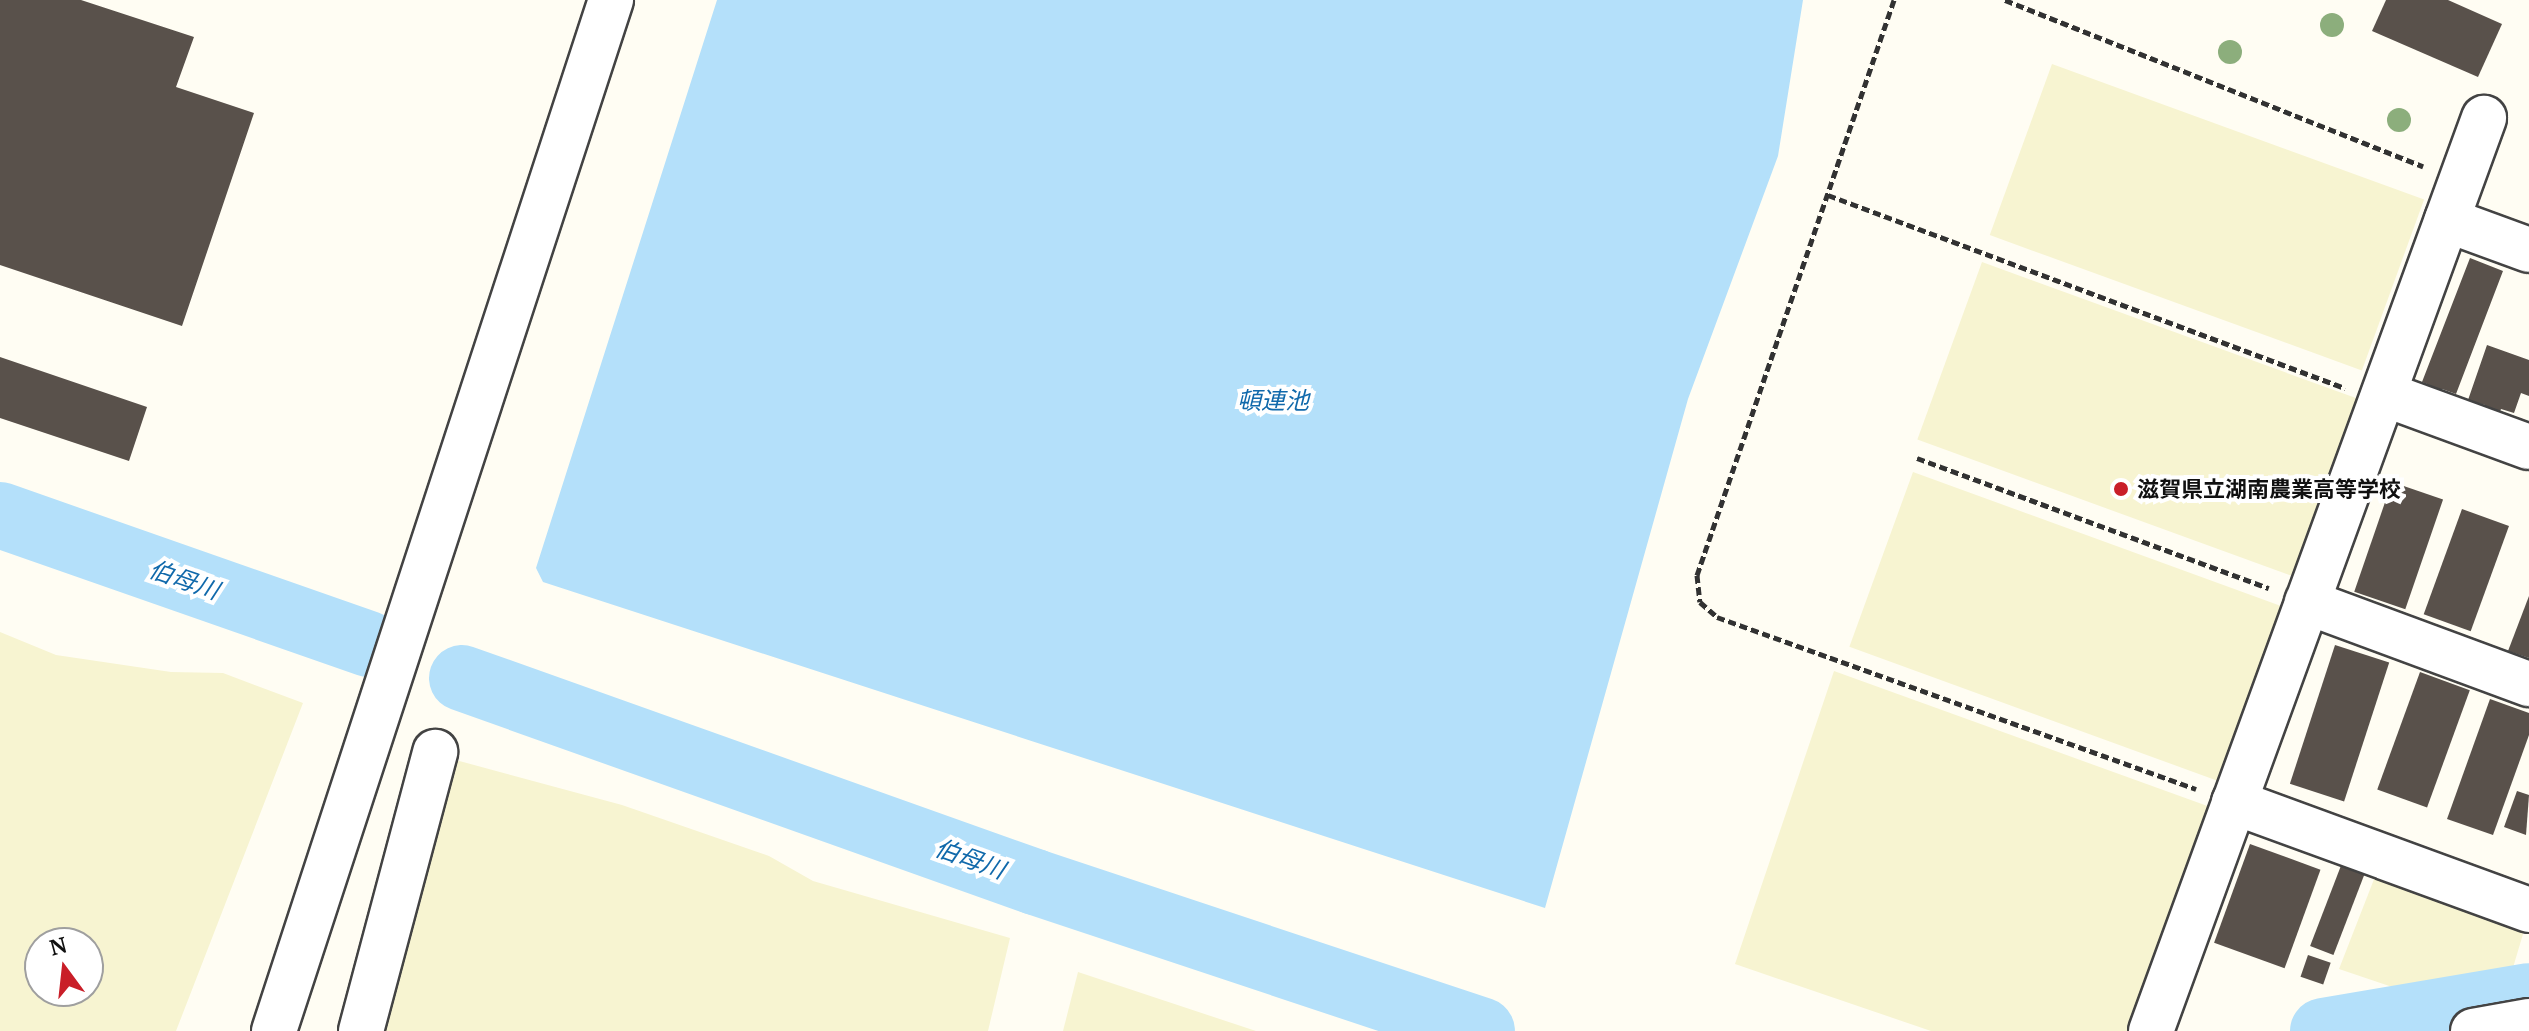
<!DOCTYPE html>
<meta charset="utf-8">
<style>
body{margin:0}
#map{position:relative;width:2529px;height:1031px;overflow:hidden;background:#fffdf3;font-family:"PT Serif","Noto Sans JP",serif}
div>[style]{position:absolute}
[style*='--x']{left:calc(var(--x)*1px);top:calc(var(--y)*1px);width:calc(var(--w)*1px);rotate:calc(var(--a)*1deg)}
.farmland>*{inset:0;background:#f7f4d1;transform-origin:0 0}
.water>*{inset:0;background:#b4e0fa}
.river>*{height:66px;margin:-33px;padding:0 33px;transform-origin:33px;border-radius:33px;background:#b4e0fa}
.building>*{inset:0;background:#59514b;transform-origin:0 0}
.path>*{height:5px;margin-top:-2.5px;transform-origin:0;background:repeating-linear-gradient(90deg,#323232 0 8px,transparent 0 12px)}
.roads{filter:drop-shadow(2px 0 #434343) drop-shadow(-2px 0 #434343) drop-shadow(0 2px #434343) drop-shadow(0 -2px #434343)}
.minor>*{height:44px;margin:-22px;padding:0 22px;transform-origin:22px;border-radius:22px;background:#fff}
.trees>*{width:24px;height:24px;margin:-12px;border-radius:50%;background:#8cae7c}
.dots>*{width:22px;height:22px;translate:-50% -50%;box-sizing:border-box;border:4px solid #fff;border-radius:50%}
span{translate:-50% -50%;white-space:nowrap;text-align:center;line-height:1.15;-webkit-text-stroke:8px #fff;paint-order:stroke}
.poi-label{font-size:22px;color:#101010;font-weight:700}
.left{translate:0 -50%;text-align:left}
.water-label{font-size:24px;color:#1069ab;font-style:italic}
.north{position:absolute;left:24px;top:927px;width:80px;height:80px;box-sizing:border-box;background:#fff;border:2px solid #9f9f9f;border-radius:50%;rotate:345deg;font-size:22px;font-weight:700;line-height:32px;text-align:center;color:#101010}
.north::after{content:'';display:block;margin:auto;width:28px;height:36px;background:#c91e28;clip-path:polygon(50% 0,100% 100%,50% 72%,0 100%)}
</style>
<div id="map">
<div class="farmland">
<div style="left:2052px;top:64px;width:396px;height:182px;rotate:20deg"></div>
<div style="left:1982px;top:262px;width:406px;height:189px;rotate:20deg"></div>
<div style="left:1913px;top:472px;width:396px;height:186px;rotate:20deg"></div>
<div style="clip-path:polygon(evenodd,0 632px,56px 655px,171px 672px,223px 673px,303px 703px,176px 1031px,0 1031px,0 632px,40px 943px,88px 943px,88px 991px,40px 991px,40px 943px)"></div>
<div style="clip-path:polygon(1834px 671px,2213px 808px,2131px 1031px,1931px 1031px,1735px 964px)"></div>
<div style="clip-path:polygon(452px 759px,622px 805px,769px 856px,813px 881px,1010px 938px,988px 1031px,377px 1031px)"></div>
<div style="clip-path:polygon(2378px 869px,2526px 924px,2509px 981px,2413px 994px,2339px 969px)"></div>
<div style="clip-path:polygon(1078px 972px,1256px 1031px,1063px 1031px)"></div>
</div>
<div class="water">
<div style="clip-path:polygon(717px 0,1803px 0,1778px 156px,1688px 399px,1545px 908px,543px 582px,536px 568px)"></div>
</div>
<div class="river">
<div style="--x:0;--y:515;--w:390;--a:19.3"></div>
<div style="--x:462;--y:678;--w:608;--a:19.6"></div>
<div style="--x:1035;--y:882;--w:471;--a:18.4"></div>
<div style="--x:2323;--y:1031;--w:209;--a:-9.6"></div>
</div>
<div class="building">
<div style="clip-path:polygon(0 0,81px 0,194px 37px,176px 87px,254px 113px,182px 326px,0 265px)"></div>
<div style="clip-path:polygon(2386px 0,2448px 0,2502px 24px,2478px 77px,2372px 31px)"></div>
<div style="clip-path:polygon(2470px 258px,2503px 271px,2456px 394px,2442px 389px,2440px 394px,2425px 389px,2427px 384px,2422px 382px)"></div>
<div style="clip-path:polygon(2487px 345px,2529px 360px,2529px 396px,2521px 393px,2514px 413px,2501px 409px,2497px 419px,2482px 414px,2485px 405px,2468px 400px)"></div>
<div style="clip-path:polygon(0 357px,147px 407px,129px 461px,0 418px)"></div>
<div style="left:2392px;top:482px;width:54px;height:116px;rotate:19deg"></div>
<div style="left:2462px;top:509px;width:50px;height:112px;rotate:20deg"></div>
<div style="clip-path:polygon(2529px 596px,2529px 658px,2508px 651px)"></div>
<div style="left:2335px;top:645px;width:57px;height:146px;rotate:18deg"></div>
<div style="left:2420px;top:672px;width:53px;height:125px;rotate:20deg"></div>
<div style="clip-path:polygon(2490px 699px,2529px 713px,2529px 735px,2493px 835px,2447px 819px)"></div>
<div style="clip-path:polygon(2517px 791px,2529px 795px,2526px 835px,2504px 827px)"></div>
<div style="left:2250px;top:844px;width:75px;height:105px;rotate:20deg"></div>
<div style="left:2342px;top:863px;width:25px;height:89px;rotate:21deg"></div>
<div style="left:2308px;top:955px;width:24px;height:23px;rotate:19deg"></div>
</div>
<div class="path">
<div style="--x:1894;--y:0;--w:608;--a:108.91"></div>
<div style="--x:1697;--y:575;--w:27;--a:84"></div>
<div style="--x:1700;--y:602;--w:23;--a:41"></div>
<div style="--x:1717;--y:617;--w:509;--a:19.75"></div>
<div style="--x:2005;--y:0;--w:450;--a:21.7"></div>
<div style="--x:1828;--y:195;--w:552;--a:20.47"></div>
<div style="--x:1917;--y:458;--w:375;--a:20.3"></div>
</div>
<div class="roads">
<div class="minor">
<div style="--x:2447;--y:220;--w:87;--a:20.1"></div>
<div style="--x:2384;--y:394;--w:154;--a:20.1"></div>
<div style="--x:2307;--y:602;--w:237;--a:20.3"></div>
<div style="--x:2234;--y:802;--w:314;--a:20.1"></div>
<div style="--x:274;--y:1031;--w:1085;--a:-71.9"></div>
<div style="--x:361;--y:1031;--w:289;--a:-75.1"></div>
<div style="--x:2151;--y:1031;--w:972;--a:-69.96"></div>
<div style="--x:2473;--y:1031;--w:57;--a:-10.1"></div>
</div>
</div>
<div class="trees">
<div style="left:2332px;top:25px"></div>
<div style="left:2230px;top:52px"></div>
<div style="left:2399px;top:120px"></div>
</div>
<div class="dots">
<div style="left:2121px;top:489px;background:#c91e28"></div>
</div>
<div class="poi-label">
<span class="left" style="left:2137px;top:489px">滋賀県立湖南農業高等学校</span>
</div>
<div class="water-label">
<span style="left:1273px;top:401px">頓連池</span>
<span style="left:184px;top:580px;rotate:19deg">伯母川</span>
<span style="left:970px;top:859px;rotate:20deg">伯母川</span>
</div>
<div class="north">N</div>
</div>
